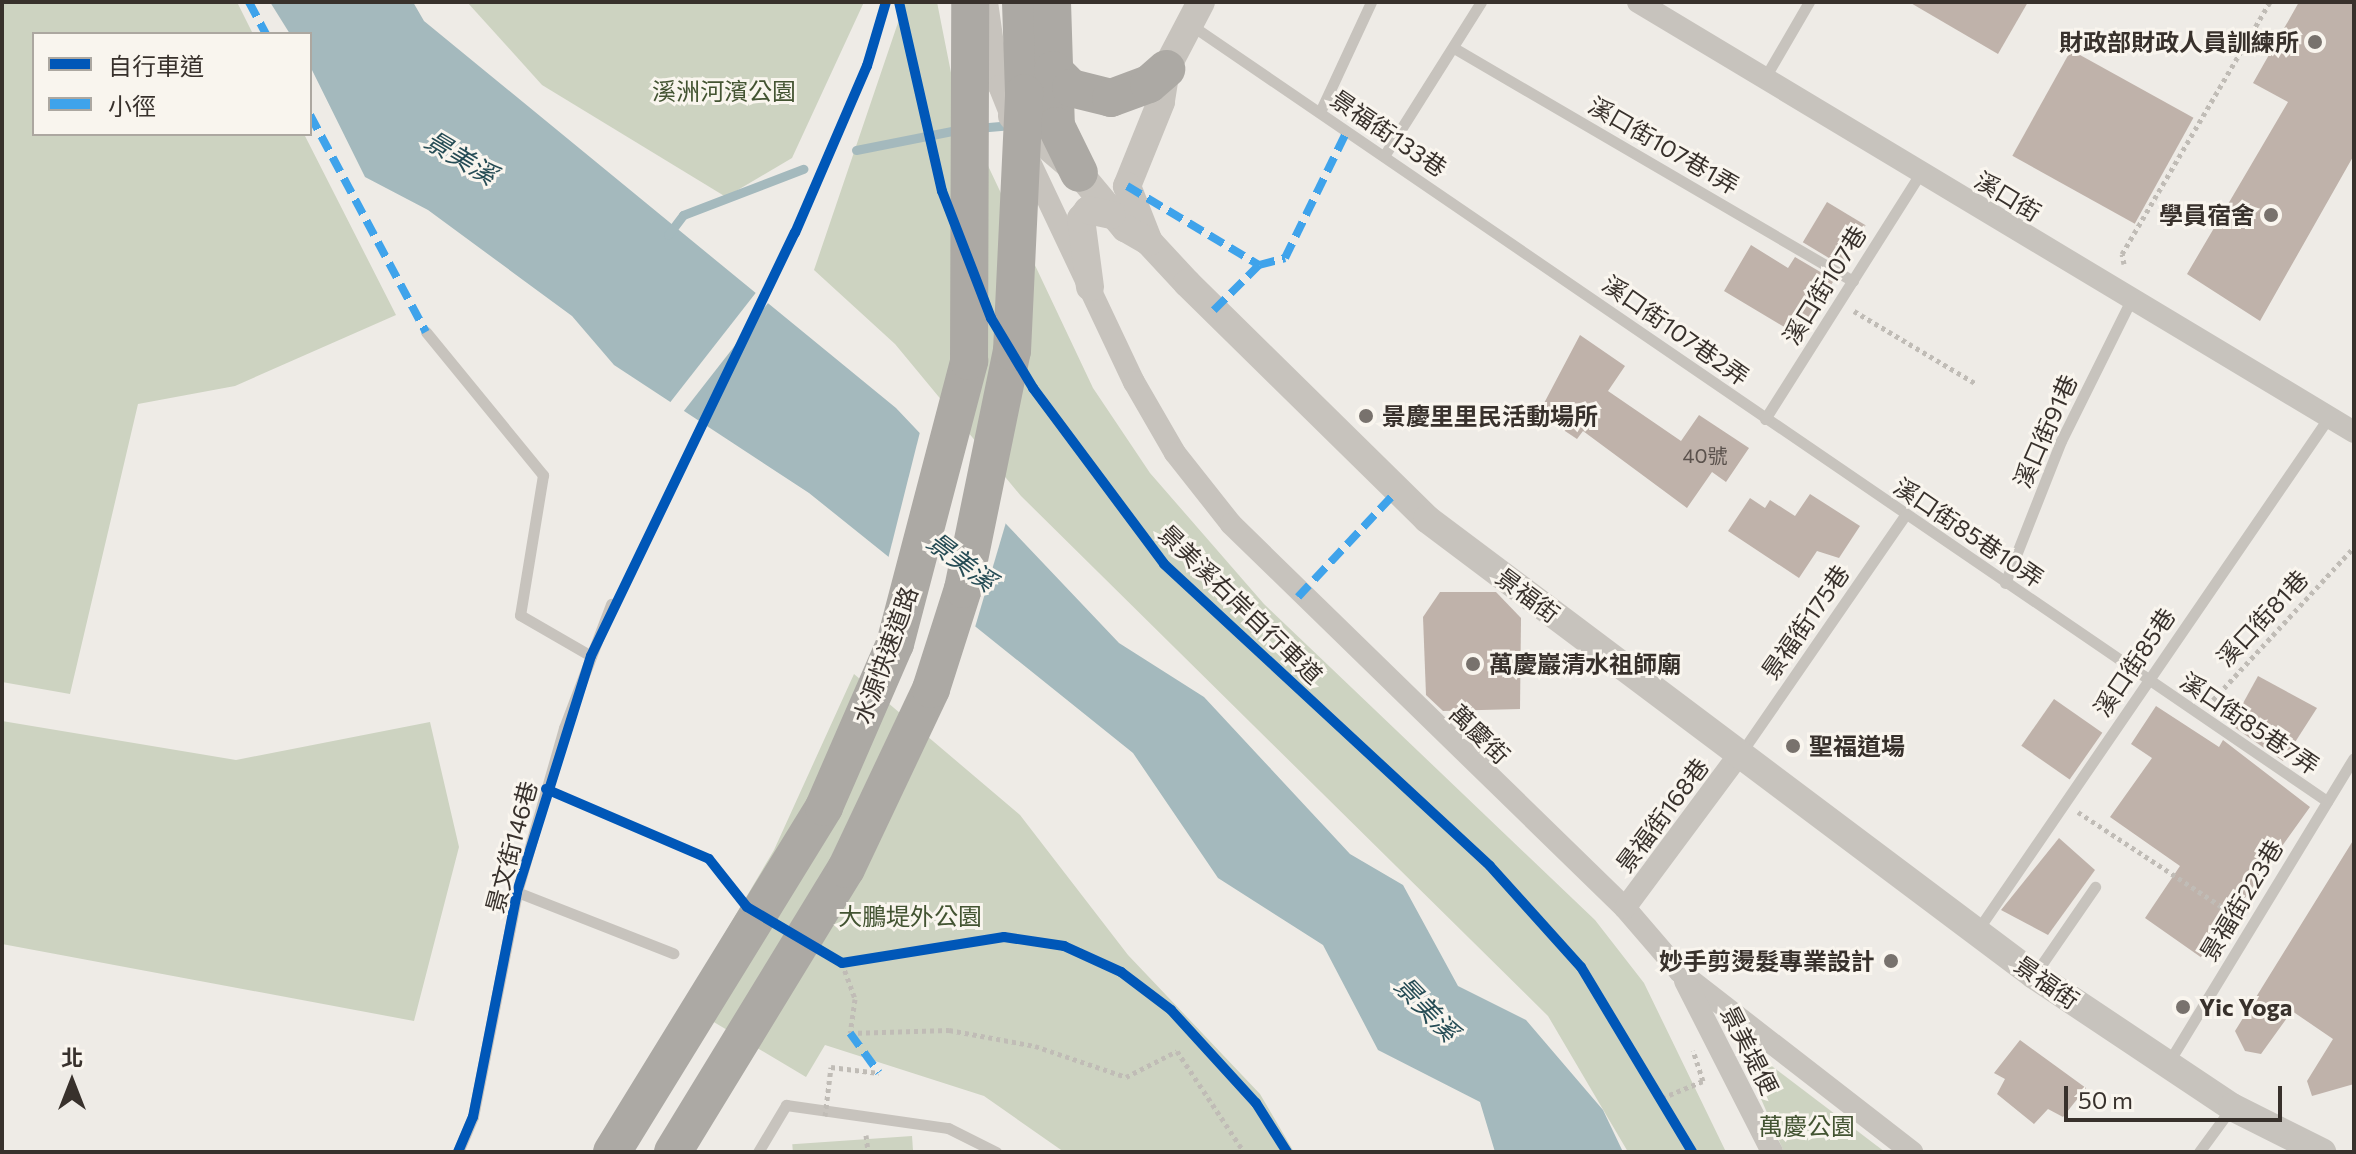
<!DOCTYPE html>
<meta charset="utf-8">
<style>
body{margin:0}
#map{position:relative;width:2356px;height:1154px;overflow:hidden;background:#eeebe6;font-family:Commissioner,"Noto Sans TC",sans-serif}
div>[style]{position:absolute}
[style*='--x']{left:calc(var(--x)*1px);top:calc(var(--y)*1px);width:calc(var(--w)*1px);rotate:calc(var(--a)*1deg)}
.green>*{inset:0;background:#cdd3c1;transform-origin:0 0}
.water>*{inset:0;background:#a4b9bd}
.pier>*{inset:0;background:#eeebe6;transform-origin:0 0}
.stream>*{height:9px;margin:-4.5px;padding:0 4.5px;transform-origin:4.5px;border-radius:4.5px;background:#a4b9bd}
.building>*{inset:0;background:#bfb2aa;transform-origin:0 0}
.path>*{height:5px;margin-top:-2.5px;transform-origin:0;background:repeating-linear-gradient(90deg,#c0bcb6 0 4px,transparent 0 8px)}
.service>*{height:11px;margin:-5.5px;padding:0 5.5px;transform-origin:5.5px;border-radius:5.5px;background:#c7c3bd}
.minor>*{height:22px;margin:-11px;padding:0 11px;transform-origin:11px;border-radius:11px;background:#c7c3bd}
.tertiary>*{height:28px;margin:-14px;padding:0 14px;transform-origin:14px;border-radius:14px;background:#c7c3bd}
.trunk>*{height:38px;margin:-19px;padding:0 19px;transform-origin:19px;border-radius:19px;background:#aca9a4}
.path-bridge>*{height:5px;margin-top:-2.5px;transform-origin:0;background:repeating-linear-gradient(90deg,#c0bcb6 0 4px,transparent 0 8px)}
.trunk-bridge>*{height:38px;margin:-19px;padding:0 19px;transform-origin:19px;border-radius:19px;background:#aca9a4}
.quiet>*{height:8px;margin-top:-4px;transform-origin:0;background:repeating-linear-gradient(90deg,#3fa3eb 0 16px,transparent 0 24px)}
.cycleway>*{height:10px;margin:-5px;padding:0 5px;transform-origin:5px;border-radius:5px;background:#0057b8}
.dots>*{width:22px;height:22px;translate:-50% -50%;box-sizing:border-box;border:4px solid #f9f5ee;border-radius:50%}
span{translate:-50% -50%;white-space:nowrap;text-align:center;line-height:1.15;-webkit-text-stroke:6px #f9f5ee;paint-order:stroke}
.number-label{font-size:20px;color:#5a514c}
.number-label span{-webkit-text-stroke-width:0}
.poi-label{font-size:24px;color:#38312c;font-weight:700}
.right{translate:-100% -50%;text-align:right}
.left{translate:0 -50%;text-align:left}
.park-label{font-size:24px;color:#435432}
.street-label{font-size:24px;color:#38312c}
.water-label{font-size:26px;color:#264c55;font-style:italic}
.frame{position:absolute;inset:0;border:4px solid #38312c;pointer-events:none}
.legend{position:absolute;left:32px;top:32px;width:280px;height:104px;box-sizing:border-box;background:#f9f5ee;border:2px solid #aca7a0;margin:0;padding:10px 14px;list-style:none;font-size:24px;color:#38312c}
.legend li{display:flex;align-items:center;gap:16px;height:40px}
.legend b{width:40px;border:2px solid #aca7a0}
.north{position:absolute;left:32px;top:1042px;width:80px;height:80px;-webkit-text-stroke:6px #f9f5ee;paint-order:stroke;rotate:0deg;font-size:22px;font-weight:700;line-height:32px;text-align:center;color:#38312c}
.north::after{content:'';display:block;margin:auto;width:28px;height:36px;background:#38312c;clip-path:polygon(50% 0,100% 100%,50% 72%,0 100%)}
.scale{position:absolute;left:2064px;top:1086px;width:218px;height:36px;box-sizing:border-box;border:4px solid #38312c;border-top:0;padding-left:10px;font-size:24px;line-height:28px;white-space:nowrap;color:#38312c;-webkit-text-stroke:6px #f9f5ee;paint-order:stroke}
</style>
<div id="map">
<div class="green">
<div style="clip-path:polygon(2px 2px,237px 2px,253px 34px,34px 34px,34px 134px,304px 134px,396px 315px,235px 386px,138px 404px,70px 694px,2px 682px)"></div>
<div style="clip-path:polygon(467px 2px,864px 2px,792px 158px,726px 197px,542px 85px)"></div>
<div style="clip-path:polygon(905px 2px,937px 2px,956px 98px,1093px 388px,1150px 473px,1264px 604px,1595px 920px,1644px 983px,1726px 1152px,1628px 1152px,1548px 1016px,1021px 496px,895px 344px,814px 270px)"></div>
<div style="clip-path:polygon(854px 674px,1020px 815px,1128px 955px,1260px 1094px,1294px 1152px,1064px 1152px,984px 1096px,825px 1045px,806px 1077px,697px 1012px,686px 999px,774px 850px)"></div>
<div style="clip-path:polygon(2px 721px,236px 760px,430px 722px,459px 847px,414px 1021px,2px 944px)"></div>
<div style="clip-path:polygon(1736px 1041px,1773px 1067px,1885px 1152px,1784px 1152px)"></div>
<div style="left:912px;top:1136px;width:16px;height:120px;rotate:86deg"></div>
</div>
<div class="water">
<div style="clip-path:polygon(270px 2px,413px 2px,424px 21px,896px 408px,1119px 643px,1204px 697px,1350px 854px,1403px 885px,1458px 986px,1526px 1020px,1603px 1110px,1623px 1152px,1495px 1152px,1480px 1102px,1378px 1050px,1323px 945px,1218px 878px,1133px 753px,809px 493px,614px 365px,572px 316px,428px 210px,365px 177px,310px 66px,310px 34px,290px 34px)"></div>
</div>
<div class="pier">
<div style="left:758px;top:290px;width:16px;height:147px;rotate:38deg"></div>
<div style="clip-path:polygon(921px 428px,1007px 519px,973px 634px,887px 563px)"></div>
</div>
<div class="stream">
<div style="--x:977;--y:128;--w:32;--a:-5"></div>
<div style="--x:856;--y:150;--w:108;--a:-11.2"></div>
<div style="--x:668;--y:235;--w:25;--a:-53"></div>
<div style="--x:683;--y:215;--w:129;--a:-21"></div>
</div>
<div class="building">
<div style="clip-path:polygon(1909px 2px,2028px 2px,1998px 54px)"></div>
<div style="clip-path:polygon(2299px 2px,2354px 2px,2354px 155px,2260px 321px,2187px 274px,2288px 102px,2253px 83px)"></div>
<div style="left:2071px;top:50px;width:140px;height:121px;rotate:29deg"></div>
<div style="left:1827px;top:202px;width:45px;height:47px;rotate:31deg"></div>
<div style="clip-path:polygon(1751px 245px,1788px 268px,1795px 257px,1834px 280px,1801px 337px,1724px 291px)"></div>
<div style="clip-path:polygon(1580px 335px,1625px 366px,1608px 391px,1681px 441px,1699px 415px,1749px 448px,1726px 482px,1712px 472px,1687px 508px,1583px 431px,1577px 439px,1559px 427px,1562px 421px,1542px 407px)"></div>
<div style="clip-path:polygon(1810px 494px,1860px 526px,1839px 558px,1817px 551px,1799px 578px,1728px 531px,1750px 498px,1765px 508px,1770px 500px,1795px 516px)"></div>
<div style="clip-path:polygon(1440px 592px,1496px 592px,1521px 618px,1520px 709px,1443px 711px,1426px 695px,1423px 617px)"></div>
<div style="clip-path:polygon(2258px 676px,2317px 708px,2283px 761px,2231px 725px)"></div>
<div style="left:2054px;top:699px;width:59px;height:57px;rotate:35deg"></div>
<div style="clip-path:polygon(2156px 706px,2219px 747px,2223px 740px,2310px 807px,2202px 958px,2145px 918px,2180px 866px,2110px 817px,2152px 758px,2131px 744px)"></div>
<div style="clip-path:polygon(2059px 838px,2095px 870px,2048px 935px,2001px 910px)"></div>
<div style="clip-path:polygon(2354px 839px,2354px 1084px,2312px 1096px,2307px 1081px,2333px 1039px,2292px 1011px,2261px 1054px,2245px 1051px,2235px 1031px)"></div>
<div style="clip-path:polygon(2020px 1040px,2086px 1088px,2063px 1117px,2048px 1109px,2034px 1124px,1997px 1094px,2005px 1079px,1994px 1073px)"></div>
</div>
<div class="path">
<div style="--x:2124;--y:264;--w:10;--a:-101"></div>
<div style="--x:2122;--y:254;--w:292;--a:-59.6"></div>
<div style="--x:1854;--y:311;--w:141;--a:30.8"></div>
<div style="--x:2213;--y:700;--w:208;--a:-47.3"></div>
<div style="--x:2078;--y:812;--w:191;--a:33.4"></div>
<div style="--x:842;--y:963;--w:38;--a:70"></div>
<div style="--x:855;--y:999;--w:34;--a:98"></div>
<div style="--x:850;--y:1033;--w:99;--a:-1.7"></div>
<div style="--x:949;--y:1030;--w:87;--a:10.5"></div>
<div style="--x:1035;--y:1046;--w:96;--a:18.8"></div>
<div style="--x:1126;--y:1077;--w:57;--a:-27"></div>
<div style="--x:1177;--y:1051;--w:121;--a:56.4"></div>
<div style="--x:831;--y:1067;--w:48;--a:7.1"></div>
<div style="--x:1662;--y:1098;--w:44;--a:-22.5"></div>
<div style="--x:1703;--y:1081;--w:32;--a:-108"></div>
<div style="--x:866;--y:1135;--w:17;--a:83"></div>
</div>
<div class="service">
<div style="--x:1191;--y:25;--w:1376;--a:34.34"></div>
<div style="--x:1454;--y:48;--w:462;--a:30.3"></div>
<div style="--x:1763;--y:81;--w:91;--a:-59.8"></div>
<div style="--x:1320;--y:112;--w:121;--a:-65.1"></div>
<div style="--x:1384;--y:156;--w:182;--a:-57.8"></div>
<div style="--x:426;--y:332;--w:185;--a:50.7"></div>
<div style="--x:543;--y:475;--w:142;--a:99.3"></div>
<div style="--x:520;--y:615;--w:82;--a:30"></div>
<div style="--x:1765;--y:419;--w:290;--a:-57.7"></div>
<div style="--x:2005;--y:583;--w:153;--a:-68.5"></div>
<div style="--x:2061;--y:441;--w:157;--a:-63.6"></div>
<div style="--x:1741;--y:753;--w:289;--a:-55.4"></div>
<div style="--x:517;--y:892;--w:168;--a:21.4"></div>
<div style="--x:1977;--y:931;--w:623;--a:-55.6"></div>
<div style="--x:2035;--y:974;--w:106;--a:-55.4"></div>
<div style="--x:2167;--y:1065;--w:359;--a:-58.7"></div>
<div style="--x:458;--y:1152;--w:38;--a:-67"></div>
<div style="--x:473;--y:1117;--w:229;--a:-78.9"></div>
<div style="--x:517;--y:892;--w:171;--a:-74"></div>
<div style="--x:564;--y:728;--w:133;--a:-69.2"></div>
<div style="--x:758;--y:1152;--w:55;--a:-59.2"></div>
<div style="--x:786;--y:1105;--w:164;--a:8.1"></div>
<div style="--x:948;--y:1128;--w:54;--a:26.6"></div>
<div style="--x:2199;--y:1152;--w:56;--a:-53.7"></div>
</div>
<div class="minor">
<div style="--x:987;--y:2;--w:85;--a:81.9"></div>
<div style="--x:999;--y:86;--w:78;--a:68.1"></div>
<div style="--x:1028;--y:158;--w:248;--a:64.7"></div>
<div style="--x:1134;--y:382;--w:82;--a:60"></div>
<div style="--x:1175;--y:453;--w:90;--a:51.7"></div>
<div style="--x:1231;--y:524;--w:550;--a:44.26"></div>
<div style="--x:1625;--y:908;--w:84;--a:49.3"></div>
<div style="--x:1680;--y:972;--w:294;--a:37.8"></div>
<div style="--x:1638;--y:2;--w:835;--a:30.99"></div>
<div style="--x:1625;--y:908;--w:193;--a:-53.4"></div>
<div style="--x:1685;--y:981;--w:192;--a:63"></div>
</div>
<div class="tertiary">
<div style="--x:1201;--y:2;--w:76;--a:117.6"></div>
<div style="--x:1166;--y:69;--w:33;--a:99"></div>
<div style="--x:1161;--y:102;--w:91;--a:112"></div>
<div style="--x:1127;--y:186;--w:60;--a:68.6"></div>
<div style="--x:1149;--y:242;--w:56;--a:47.2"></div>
<div style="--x:1187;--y:283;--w:337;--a:44.5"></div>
<div style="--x:1427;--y:519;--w:759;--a:36.92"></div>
<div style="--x:2034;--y:975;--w:238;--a:33.7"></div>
<div style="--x:2232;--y:1107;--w:101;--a:26.6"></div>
<div style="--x:1012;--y:116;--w:88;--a:40.4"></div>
<div style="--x:1079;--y:173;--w:72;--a:50.1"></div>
<div style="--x:1125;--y:228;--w:28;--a:30"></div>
<div style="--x:1090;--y:287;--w:69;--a:-97.5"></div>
<div style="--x:1081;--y:219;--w:11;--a:-52"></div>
<div style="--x:1088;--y:210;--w:24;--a:12"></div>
</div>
<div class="trunk">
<div style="--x:1021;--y:2;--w:91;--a:88.1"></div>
<div style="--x:1052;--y:2;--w:124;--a:88.2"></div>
<div style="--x:1056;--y:126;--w:52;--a:63.9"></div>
<div style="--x:1053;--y:70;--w:25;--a:45"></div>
<div style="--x:1071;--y:88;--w:41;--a:14"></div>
<div style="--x:1111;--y:98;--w:40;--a:-20.2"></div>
<div style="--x:1149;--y:84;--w:23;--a:-41"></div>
<div style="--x:612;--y:1152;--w:405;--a:-58.4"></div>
<div style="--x:824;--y:807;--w:178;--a:-66.5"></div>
<div style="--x:895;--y:644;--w:293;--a:-75.3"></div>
<div style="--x:969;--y:361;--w:359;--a:-89.8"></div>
</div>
<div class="path-bridge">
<div style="--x:825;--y:1116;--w:49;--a:-83"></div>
</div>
<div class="trunk-bridge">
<div style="--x:673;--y:1152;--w:332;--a:-58.6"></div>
<div style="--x:846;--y:869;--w:199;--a:-64.7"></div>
<div style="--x:931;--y:689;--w:105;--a:-72.3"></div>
<div style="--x:963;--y:589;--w:243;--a:-78.4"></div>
<div style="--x:1012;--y:351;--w:258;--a:-87.3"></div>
</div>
<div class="quiet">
<div style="--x:249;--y:2;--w:36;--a:62"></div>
<div style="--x:310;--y:115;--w:246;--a:61.9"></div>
<div style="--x:1127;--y:186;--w:154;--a:30.9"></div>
<div style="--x:1259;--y:265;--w:64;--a:135"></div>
<div style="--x:1259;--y:265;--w:27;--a:-15"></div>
<div style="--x:1285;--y:258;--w:141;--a:-64"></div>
<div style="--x:1298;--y:597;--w:142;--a:-47"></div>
<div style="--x:850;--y:1033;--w:49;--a:54.1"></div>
</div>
<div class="cycleway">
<div style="--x:899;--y:2;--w:194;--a:77.2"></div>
<div style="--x:942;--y:191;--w:136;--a:68.9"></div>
<div style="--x:991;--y:318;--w:82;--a:59"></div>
<div style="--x:1033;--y:388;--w:219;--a:53.3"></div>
<div style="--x:1164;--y:564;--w:444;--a:42.8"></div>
<div style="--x:1490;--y:866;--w:136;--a:48"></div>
<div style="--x:1581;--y:967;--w:216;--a:59"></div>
<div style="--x:546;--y:789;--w:177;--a:23.2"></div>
<div style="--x:709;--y:859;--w:61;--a:51.6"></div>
<div style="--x:747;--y:907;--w:110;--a:30.5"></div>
<div style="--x:842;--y:963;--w:164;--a:-9.1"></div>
<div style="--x:1004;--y:937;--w:61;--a:8.5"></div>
<div style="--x:1064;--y:946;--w:63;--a:24.5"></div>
<div style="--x:1121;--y:972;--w:63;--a:37.2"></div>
<div style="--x:1171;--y:1010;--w:126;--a:47.6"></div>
<div style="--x:1256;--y:1103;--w:58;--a:57.7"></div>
<div style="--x:458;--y:1152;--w:38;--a:-67"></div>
<div style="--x:473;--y:1117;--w:229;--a:-78.9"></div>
<div style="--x:517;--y:892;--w:247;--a:-72.6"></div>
<div style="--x:591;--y:656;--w:470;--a:-64.3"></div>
<div style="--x:795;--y:233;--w:182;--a:-66.7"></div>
<div style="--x:867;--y:66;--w:67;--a:-73.5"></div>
</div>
<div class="dots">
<div style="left:2315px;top:42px;background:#78726d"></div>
<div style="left:2271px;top:215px;background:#78726d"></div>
<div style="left:1366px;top:416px;background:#78726d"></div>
<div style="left:1473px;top:664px;background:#78726d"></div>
<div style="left:1793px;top:746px;background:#78726d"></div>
<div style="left:1891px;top:961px;background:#78726d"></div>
<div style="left:2183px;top:1007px;background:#78726d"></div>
</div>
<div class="number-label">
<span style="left:1705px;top:455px">40號</span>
</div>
<div class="poi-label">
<span class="right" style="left:2299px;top:42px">財政部財政人員訓練所</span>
<span class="right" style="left:2255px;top:215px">學員宿舍</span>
<span class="left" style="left:1382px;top:416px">景慶里里民活動場所</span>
<span class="left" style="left:1489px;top:664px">萬慶巖清水祖師廟</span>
<span class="left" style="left:1809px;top:746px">聖福道場</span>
<span class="right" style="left:1875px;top:961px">妙手剪燙髮專業設計</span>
<span class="left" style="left:2199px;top:1007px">Yic Yoga</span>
</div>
<div class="park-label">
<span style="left:724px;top:91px">溪洲河濱公園</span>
<span style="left:910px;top:916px">大鵬堤外公園</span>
<span style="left:1807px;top:1126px">萬慶公園</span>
</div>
<div class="street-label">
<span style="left:1389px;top:133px;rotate:34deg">景福街133巷</span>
<span style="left:1664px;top:145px;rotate:30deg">溪口街107巷1弄</span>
<span style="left:2008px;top:196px;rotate:31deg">溪口街</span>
<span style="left:1824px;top:285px;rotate:-58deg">溪口街107巷</span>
<span style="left:1676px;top:330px;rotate:35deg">溪口街107巷2弄</span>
<span style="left:2045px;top:431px;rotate:-66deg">溪口街91巷</span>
<span style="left:1969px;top:532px;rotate:34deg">溪口街85巷10弄</span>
<span style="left:1528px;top:595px;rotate:37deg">景福街</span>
<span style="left:1241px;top:604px;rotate:44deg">景美溪右岸自行車道</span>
<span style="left:2262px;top:618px;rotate:-47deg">溪口街81巷</span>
<span style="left:1805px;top:622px;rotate:-55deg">景福街175巷</span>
<span style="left:885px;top:655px;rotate:-70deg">水源快速道路</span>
<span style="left:2134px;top:662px;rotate:-56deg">溪口街85巷</span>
<span style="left:2250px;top:723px;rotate:34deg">溪口街85巷7弄</span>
<span style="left:1480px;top:734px;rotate:44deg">萬慶街</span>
<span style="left:1662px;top:815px;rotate:-53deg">景福街168巷</span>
<span style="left:511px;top:847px;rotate:-75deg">景文街146巷</span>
<span style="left:2241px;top:900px;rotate:-59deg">景福街223巷</span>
<span style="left:2047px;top:982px;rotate:35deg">景福街</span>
<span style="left:1750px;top:1050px;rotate:63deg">景美堤便</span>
</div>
<div class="water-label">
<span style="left:461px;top:157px;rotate:31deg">景美溪</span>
<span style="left:962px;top:561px;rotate:37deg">景美溪</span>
<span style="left:1427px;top:1008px;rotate:46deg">景美溪</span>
</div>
<div class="frame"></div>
<ul class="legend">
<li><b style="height:10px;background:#0057b8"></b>自行車道</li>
<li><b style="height:10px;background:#3fa3eb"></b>小徑</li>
</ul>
<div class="north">北</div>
<div class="scale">50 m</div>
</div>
